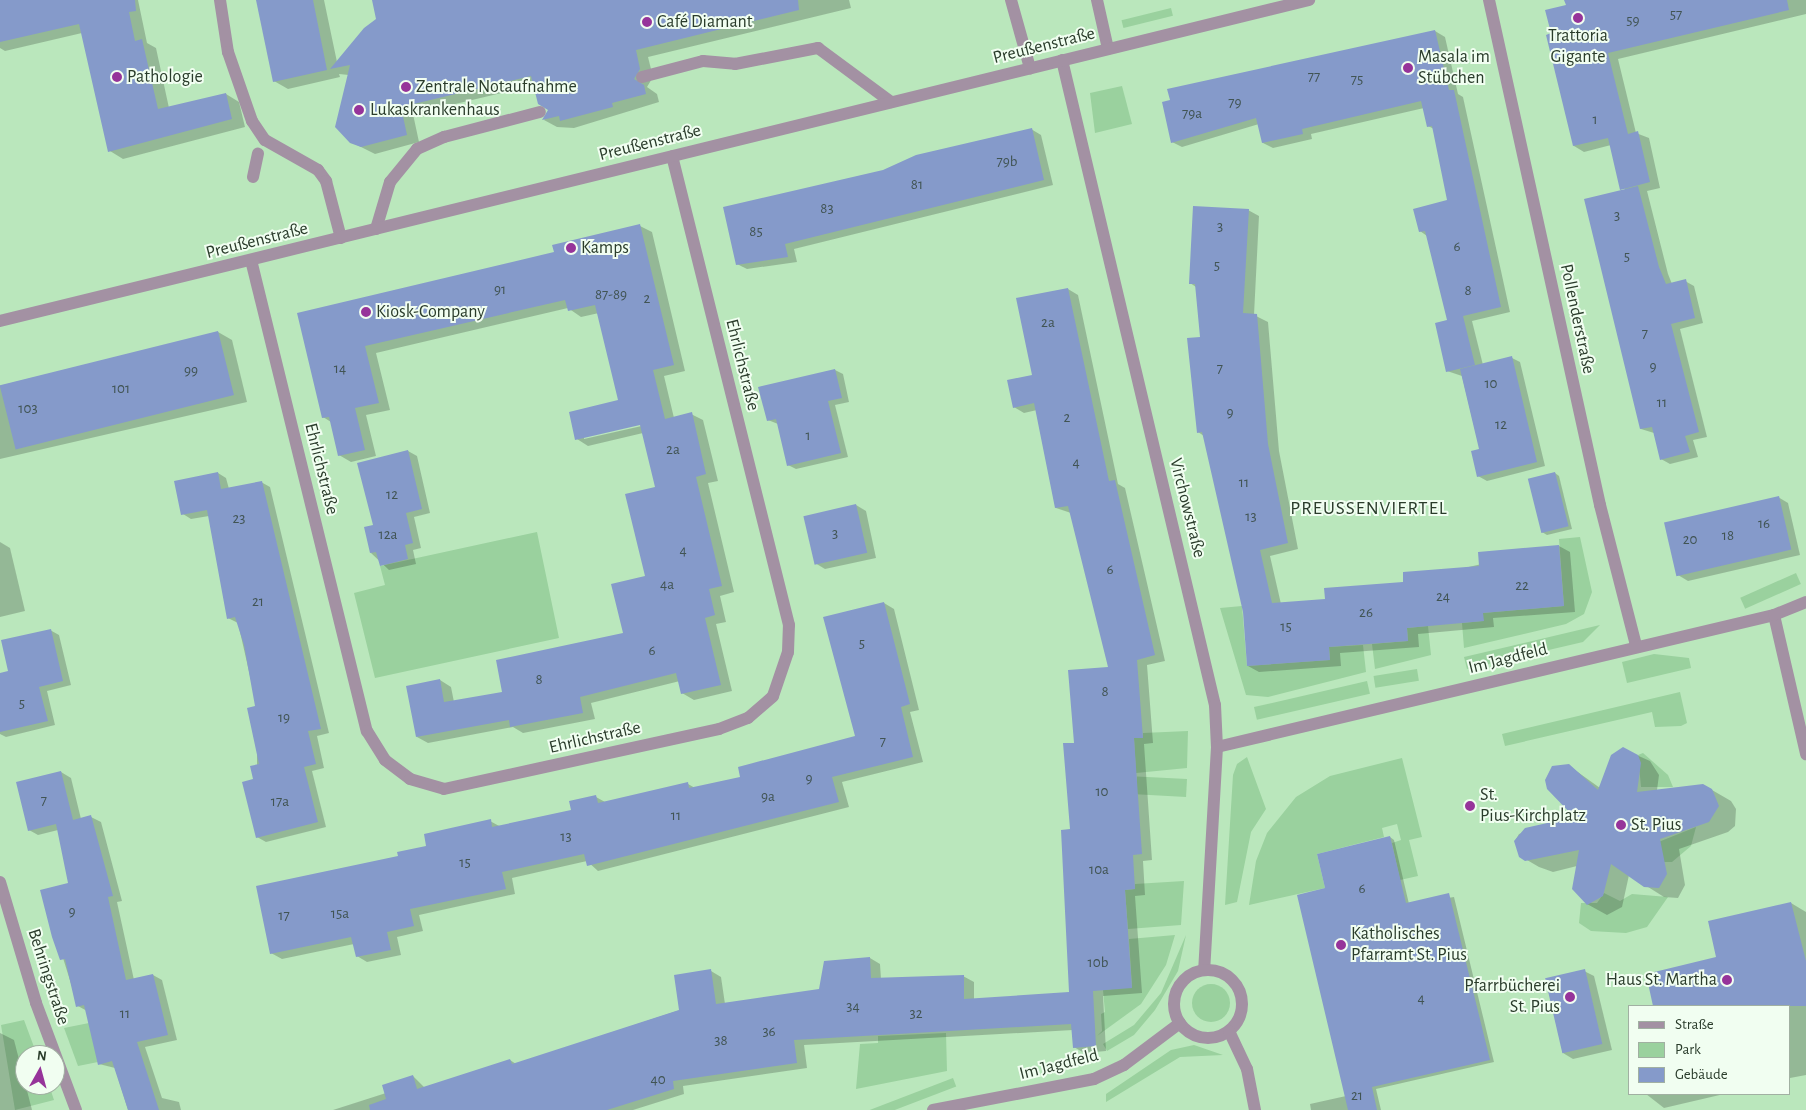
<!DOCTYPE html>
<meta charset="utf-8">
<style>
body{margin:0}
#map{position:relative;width:1806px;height:1110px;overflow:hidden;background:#bae7bc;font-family:"Alegreya Sans",sans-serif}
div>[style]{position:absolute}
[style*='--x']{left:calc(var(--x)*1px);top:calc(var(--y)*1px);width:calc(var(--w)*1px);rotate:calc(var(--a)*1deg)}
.green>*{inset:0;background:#9ad19e;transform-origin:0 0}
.round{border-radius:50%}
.shadow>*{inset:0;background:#0003}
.building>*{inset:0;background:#859aca;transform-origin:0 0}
.service>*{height:12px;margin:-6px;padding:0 6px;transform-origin:6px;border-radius:6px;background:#a391a3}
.minor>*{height:12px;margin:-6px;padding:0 6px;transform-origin:6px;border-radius:6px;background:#a391a3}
.minor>.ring{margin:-6px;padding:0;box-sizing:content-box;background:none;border:12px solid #a391a3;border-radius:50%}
.dots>*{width:14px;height:14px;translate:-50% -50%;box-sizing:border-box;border:2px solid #f1fef1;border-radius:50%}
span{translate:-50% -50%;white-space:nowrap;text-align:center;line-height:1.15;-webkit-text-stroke:4px #f1fef1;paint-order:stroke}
.number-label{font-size:15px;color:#415453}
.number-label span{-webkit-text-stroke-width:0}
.poi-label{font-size:18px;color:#2a3c2b}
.left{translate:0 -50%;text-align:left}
.right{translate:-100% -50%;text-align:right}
.street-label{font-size:18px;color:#2a3c2b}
.neighbourhood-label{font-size:19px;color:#2a3c2b;letter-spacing:1px}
.legend{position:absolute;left:1628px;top:1005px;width:162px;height:90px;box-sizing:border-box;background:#f1fef1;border:1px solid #a1b0a2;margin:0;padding:6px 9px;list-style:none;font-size:15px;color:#2a3c2b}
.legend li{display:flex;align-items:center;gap:10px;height:25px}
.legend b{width:25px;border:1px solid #a1b0a2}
.north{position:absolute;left:15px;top:1045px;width:50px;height:50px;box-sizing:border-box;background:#f1fef1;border:1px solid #a1b0a2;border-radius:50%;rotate:7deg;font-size:14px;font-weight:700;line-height:20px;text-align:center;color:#2a3c2b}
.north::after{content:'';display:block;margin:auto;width:18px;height:22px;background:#96349a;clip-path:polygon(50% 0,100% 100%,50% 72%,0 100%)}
</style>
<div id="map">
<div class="green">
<div style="left:1171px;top:8px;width:8px;height:51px;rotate:76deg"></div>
<div style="clip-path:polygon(1122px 86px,1132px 124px,1095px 133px,1090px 93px)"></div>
<div style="clip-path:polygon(537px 532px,559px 638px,375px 678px,354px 593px,385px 585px,380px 566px)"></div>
<div style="clip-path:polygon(1580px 537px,1592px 592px,1584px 614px,1566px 624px,1464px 648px,1462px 623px,1483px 621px,1483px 613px,1564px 606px,1559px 539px)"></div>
<div style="left:1796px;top:573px;width:12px;height:61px;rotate:66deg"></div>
<div style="clip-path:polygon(1242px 606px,1247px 666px,1330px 660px,1329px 647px,1363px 645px,1366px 672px,1268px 697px,1246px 695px,1220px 608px)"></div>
<div style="clip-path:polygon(1600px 625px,1583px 642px,1467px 669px,1464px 657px)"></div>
<div style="clip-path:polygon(1428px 626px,1431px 655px,1375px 669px,1372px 644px,1408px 641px,1407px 628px)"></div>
<div style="clip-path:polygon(1654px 654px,1689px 658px,1691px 668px,1627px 683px,1622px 662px)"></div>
<div style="left:1417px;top:669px;width:12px;height:44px;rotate:81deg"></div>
<div style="left:1367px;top:681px;width:13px;height:116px;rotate:77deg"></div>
<div style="clip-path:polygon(1680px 692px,1687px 723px,1681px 726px,1655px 727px,1652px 712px,1505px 746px,1502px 734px)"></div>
<div style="clip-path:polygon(1188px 731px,1187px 768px,1136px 773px,1134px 738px,1143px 738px,1143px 733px)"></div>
<div style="clip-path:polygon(1643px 753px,1668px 775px,1673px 787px,1641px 787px,1638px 755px)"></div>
<div style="clip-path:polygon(1247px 757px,1266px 809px,1251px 832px,1237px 902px,1225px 905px,1233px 775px,1237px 764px)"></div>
<div style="clip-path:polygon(1402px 758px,1422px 837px,1409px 840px,1418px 876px,1400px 880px,1392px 843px,1401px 840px,1397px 824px,1382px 828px,1384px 837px,1317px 854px,1325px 888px,1249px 905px,1256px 861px,1267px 833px,1296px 797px,1330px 776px)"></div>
<div style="left:1187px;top:779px;width:18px;height:50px;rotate:93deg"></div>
<div style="clip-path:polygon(1696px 827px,1691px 846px,1672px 862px,1662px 862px,1656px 843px)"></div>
<div style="clip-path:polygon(1184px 881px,1181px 925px,1128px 929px,1125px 890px,1135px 889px,1135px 884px)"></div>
<div style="clip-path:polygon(1604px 893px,1620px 901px,1632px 894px,1668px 897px,1647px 927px,1626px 933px,1591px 931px,1579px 923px,1581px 903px,1597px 903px)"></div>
<div style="clip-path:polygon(1175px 935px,1166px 965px,1141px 1004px,1097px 1036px,1102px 1031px,1101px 1014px,1105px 1012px,1103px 990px,1132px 987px,1129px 939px)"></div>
<div style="clip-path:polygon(1186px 935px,1178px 971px,1155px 1010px,1134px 1035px,1107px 1051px,1103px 1044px,1134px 1025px,1161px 993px)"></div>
<div class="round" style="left:1192px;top:984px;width:38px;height:38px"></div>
<div style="clip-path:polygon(24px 1020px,37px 1055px,25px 1055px,25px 1085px,49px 1085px,54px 1100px,15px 1110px,1px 1025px)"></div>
<div style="clip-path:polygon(89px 1023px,98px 1062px,78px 1066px,64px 1028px)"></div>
<div style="clip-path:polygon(946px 1033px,947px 1071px,856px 1089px,860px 1044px,878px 1043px,878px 1036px)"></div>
<div style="clip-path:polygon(1194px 1045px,1223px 1055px,1180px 1057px,1106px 1102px,1106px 1094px,1171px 1050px)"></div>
<div style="left:953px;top:1078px;width:9px;height:96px;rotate:69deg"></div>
</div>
<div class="shadow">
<div style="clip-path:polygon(0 0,138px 0,147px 43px,156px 48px,169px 108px,226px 94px,239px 102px,245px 127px,123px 159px,110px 151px,82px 33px,5px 51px,0 48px)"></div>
<div style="clip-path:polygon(257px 0,324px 0,337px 62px,378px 20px,373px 0,849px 0,851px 8px,648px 57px,653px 77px,647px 87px,657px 94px,659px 102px,574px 128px,557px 127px,544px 120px,550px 110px,535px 85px,413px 114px,419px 142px,375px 154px,351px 142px,349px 75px,339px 74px,340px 77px,288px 89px,274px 81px)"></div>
<div style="clip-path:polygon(1593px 0,1806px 0,1806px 14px,1618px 59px,1636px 133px,1649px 138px,1660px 188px,1647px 191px,1668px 274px,1672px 284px,1685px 281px,1694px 286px,1703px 323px,1680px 329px,1707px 437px,1693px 440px,1698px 457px,1670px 464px,1661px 459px,1654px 433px,1641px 429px,1625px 190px,1611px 145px,1584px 152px,1574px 146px,1552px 34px)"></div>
<div style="clip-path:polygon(1435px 31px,1445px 37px,1458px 94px,1463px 97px,1510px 312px,1472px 321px,1483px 365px,1512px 358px,1520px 362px,1545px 466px,1487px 481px,1478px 476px,1480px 450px,1462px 376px,1447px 371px,1448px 321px,1427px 236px,1420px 231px,1449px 201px,1434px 129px,1428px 126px,1424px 108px,1311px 134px,1312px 139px,1273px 148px,1263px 143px,1259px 124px,1182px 147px,1172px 142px)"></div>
<div style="clip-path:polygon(1031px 129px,1041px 135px,1053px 185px,794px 249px,797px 262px,747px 269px,737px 264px,884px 171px)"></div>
<div style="clip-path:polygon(1248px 210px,1259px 216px,1254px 315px,1268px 322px,1279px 451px,1298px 549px,1270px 556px,1281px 604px,1326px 600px,1559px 546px,1570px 552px,1575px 612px,1493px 618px,1494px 627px,1418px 634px,1419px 647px,1340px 653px,1341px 666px,1259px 672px,1248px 666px,1244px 612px,1204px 436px,1198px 432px,1201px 338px,1196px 287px,1190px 283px)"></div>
<div style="clip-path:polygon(evenodd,640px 226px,652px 232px,685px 371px,664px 376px,674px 418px,691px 414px,703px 420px,718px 481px,708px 483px,734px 592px,720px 596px,726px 622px,716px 624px,732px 691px,694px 700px,682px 693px,680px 681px,591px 703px,595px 719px,523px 733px,513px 727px,428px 743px,417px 737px,440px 680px,451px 687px,454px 702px,504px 693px,624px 634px,647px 577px,656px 488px,643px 433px,588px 446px,577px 439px,620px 401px,599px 313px,581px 317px,568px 308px,376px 353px,390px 410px,366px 415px,376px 456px,351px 462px,339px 455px,331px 422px,323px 417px,299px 314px,555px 253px,640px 226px,645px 422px,646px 425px,584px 439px,584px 436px,645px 422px)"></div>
<div style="clip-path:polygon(1068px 289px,1078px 295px,1118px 484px,1125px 488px,1165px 661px,1147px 665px,1153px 743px,1144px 744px,1152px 860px,1143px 861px,1145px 895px,1135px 896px,1142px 993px,1103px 996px,1106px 1051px,1084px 1053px,1074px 1047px,1073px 1030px,804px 1045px,807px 1068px,683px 1086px,684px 1094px,633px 1110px,333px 1110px,386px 1093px,413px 1076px,425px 1088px,510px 1060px,516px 1064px,680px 1010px,711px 971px,721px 977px,725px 1004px,820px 990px,870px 958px,880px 964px,881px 979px,963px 976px,974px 982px,974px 1000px,1070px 993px,1075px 744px,1109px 668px,1071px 513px,1056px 508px,1037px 410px,1024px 413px,1014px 407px,1034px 376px)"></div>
<div style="clip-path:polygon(218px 332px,232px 340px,247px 402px,0 459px,0 386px)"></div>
<div style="clip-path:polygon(835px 370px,843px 374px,849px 402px,835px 405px,848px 457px,796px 469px,788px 465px,778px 424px,768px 420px)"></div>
<div style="clip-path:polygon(408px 451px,417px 456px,430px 513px,414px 517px,421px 548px,413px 550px,416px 564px,389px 570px,371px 553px,374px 526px,359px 464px)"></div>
<div style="clip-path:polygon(218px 473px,226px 478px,229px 489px,261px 482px,270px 487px,329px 733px,317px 736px,324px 768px,312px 771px,326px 827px,266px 842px,257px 837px,257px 707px,238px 623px,228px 618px,209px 516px,191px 519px,183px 514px)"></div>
<div style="clip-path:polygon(1555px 473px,1559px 476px,1572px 529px,1547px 535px,1542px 532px)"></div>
<div style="clip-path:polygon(1778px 497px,1788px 503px,1800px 555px,1688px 581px,1678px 575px)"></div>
<div style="clip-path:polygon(856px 505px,866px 511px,876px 558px,825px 569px,815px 563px)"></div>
<div style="clip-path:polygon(0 542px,10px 548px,25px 611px,0 617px)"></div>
<div style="clip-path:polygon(884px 603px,894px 609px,919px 710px,910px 712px,923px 762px,842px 782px,849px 807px,598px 871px,587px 861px,512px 878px,515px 894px,419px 915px,423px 931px,397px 937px,401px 955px,367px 962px,357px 956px,354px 944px,282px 959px,271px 953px,400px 857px,490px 821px,501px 827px,573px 811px,596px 797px,605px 802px,688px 784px,695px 788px,742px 778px,856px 737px)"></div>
<div style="clip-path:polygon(50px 630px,59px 635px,71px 685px,47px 691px,55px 725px,6px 737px,0 734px,0 674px,10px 672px)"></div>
<div style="clip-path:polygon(1623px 749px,1650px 761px,1659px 775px,1657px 790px,1712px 790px,1731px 801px,1736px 809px,1735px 826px,1728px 832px,1679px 849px,1685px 885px,1678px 898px,1664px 897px,1629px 875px,1622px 907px,1607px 915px,1587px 904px,1577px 866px,1553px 872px,1539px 867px,1520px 856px,1515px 841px,1519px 834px,1576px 818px,1553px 767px,1568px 765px,1600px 788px)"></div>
<div style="clip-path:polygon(61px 772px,71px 778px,81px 819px,91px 817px,101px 822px,122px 901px,117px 902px,134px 980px,153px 975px,162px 980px,177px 1040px,145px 1047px,162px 1098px,179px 1102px,181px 1110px,128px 1110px,115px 1068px,99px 1064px,87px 1011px,78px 1006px,42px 891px,70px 884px,58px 830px,38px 835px,29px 830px)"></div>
<div style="clip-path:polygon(1390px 837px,1394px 840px,1409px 904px,1454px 897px,1494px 1062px,1376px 1089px,1381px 1110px,1311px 1110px,1310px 1104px,1346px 1096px,1326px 889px)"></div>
<div style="clip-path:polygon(1791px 903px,1806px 912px,1806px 1075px,1790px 1078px,1790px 1006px,1655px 1006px,1648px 975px,1718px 958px)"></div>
<div style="clip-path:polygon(1584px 971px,1594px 976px,1612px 1050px,1573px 1059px,1563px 1053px)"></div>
<div style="clip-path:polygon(0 1033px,14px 1040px,32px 1110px,0 1110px)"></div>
<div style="clip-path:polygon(1646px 1094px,1724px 1094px,1664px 1108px)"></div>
</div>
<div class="building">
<div style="clip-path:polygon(0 0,135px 0,136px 11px,129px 12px,135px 41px,142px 39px,158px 109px,226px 93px,232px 119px,108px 152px,79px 24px,0 42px)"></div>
<div style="clip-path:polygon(256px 0,313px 0,327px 70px,273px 82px)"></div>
<div style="clip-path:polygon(372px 0,798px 0,799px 10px,636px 50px,640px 69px,634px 79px,644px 85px,646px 94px,612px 103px,613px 107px,560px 121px,559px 116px,542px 120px,548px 110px,538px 104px,531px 76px,401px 107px,407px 135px,361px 147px,350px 143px,335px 127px,350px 65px,330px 69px,364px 28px,376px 19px)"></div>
<div style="clip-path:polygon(1564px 0,1787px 0,1789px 10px,1608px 53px,1628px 134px,1638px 131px,1650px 182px,1620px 190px,1608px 138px,1573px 146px,1546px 35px,1551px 33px,1545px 10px,1566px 5px)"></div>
<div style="clip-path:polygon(1435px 30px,1449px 90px,1454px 90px,1501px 307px,1463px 316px,1475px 365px,1446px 372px,1435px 323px,1447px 320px,1425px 231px,1419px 232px,1413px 209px,1447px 200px,1432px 126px,1427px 127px,1421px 101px,1302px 129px,1303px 134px,1262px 143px,1256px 118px,1171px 143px,1162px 102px,1170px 100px,1167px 89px)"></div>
<div style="clip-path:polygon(1032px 128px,1044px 180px,785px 244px,788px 257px,736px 265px,723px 207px,883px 170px,916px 155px)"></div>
<div style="clip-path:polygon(1638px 186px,1659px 267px,1666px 284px,1686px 279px,1695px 318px,1671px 324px,1699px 432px,1685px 436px,1690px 452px,1660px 460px,1652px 427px,1640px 429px,1584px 199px)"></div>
<div style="clip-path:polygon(1193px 206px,1249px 209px,1243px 313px,1257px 314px,1268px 444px,1288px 543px,1260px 550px,1272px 603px,1325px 599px,1324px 588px,1403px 582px,1403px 572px,1479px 566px,1478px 552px,1559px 545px,1564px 606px,1483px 613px,1484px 621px,1407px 628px,1408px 641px,1329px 647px,1330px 660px,1247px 666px,1243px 612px,1202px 432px,1197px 433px,1187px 338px,1200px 337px,1195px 284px,1189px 284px)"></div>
<div style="clip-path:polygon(640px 224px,674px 365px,653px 370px,665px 419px,692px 412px,706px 474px,696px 477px,722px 586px,709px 589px,715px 615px,705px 618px,721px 685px,681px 694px,676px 673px,580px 697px,583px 713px,510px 727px,509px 720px,416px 737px,406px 686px,440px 679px,444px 702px,502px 692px,496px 660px,623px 633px,611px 584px,645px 576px,625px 494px,655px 487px,640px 425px,575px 440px,569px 412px,618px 400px,595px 305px,568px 311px,565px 300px,365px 346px,379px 403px,355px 408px,365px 450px,338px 456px,329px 417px,322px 418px,297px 313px,554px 252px,552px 245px)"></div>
<div style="clip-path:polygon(1068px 288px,1109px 481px,1115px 480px,1155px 655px,1137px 660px,1143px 738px,1134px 738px,1142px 854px,1133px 855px,1135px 889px,1125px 890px,1132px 988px,1093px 991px,1096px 1046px,1073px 1048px,1071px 1024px,794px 1040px,797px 1063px,673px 1081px,674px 1089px,607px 1110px,370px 1110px,369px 1105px,386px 1099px,382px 1085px,413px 1075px,417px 1089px,510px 1059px,512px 1064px,679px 1010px,674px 975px,711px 969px,716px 1004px,819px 989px,824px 961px,870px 957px,871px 978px,964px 975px,964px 999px,1069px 992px,1061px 830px,1070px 829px,1063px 743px,1074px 743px,1068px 670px,1108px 667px,1068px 506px,1055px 508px,1034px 403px,1013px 408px,1007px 380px,1032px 375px,1016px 298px)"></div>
<div style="left:218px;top:331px;width:66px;height:225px;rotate:76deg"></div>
<div style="clip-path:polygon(1512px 356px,1537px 462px,1477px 477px,1471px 451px,1479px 449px,1460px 369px)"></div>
<div style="clip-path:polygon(835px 369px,842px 398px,828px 401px,841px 453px,787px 466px,776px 419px,767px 421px,758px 387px)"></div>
<div style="clip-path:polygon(408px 450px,422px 509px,406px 513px,413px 543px,405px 545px,408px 559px,380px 566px,376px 552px,370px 553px,364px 527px,373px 525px,357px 463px)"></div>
<div style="clip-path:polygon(218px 472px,221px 489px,262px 481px,321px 729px,308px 731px,316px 764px,304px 767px,318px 822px,256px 838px,242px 782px,253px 779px,250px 766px,259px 764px,247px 708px,255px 706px,244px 645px,235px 617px,227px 619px,207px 510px,181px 515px,174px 481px)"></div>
<div style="left:1555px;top:472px;width:56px;height:28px;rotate:76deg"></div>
<div style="left:1779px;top:496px;width:55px;height:118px;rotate:77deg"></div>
<div style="left:856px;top:504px;width:50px;height:54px;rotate:77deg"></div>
<div style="clip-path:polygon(884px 602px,910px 704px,901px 707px,913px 757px,832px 777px,839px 802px,587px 866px,584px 854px,502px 872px,506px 889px,410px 909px,414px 926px,387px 932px,391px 950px,356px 957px,351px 937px,270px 954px,256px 886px,398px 856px,397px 852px,426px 846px,424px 834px,491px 819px,492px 827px,571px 810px,569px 801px,596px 795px,598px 803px,688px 782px,689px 788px,740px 777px,738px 767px,855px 736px,823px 617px)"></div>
<div style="clip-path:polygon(51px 629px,63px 681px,39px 687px,48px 721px,0 732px,0 673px,8px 671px,1px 640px)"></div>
<div style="clip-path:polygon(1623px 747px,1638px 755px,1641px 763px,1637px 792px,1703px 784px,1712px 789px,1719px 806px,1709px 822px,1660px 839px,1667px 874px,1659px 888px,1644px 887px,1611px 864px,1603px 896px,1587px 905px,1572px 889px,1579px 850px,1525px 861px,1519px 857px,1514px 841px,1525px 828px,1574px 817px,1547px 789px,1545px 780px,1552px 766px,1569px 764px,1598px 790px,1611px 755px)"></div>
<div style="clip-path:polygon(61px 771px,73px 820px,91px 815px,113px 896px,108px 897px,126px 980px,153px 974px,168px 1035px,137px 1042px,159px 1110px,128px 1110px,112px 1061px,98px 1065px,84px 1005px,76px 1007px,65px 959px,60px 960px,52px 937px,40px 890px,68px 883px,56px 824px,28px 831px,16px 782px)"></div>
<div style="clip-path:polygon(1390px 836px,1406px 903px,1449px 893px,1490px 1060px,1372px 1087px,1377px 1110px,1348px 1110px,1297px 895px,1325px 888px,1317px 854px)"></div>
<div style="clip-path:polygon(1791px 902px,1806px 961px,1806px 1006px,1653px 1006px,1646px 974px,1716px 957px,1708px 921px)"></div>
<div style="left:1585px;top:969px;width:77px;height:41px;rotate:77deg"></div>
</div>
<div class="service">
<div style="--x:220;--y:0;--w:53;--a:81.3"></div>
<div style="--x:228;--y:52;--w:73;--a:70.8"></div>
<div style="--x:252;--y:121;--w:23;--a:56"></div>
<div style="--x:265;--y:140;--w:61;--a:29.5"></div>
<div style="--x:318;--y:170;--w:14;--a:54"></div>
<div style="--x:326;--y:181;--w:59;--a:75.3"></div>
<div style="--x:1011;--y:0;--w:71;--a:74.4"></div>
<div style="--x:642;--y:77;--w:63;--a:-14.7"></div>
<div style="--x:703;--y:61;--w:32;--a:5"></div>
<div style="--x:735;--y:64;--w:85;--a:-10.9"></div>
<div style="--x:818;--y:48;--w:91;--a:36.5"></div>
<div style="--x:253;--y:177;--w:24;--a:-78"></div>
<div style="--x:376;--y:229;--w:49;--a:-73.4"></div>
<div style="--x:390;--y:182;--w:43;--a:-50.7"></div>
<div style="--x:417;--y:149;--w:30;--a:-24"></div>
<div style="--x:444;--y:137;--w:99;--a:-14.6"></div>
</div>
<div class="minor">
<div style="--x:1097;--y:0;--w:50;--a:77.3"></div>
<div style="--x:1489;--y:0;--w:517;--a:77.6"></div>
<div style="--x:1600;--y:505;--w:145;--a:75.6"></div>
<div style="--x:1062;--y:60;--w:663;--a:76.66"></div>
<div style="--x:1215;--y:705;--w:42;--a:87.3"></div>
<div style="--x:1217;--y:747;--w:223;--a:93.3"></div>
<div style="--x:251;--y:260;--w:485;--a:76.2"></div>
<div style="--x:367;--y:731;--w:34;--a:58"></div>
<div style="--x:385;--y:760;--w:31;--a:37"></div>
<div style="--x:410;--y:779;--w:35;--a:16"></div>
<div style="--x:444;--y:789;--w:281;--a:-12.3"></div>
<div style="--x:719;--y:729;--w:31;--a:-21"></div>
<div style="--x:748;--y:718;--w:33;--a:-41"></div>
<div style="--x:773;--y:696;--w:46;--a:-71.2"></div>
<div style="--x:788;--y:652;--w:27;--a:-88"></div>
<div style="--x:789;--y:625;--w:483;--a:-104"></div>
<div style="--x:0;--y:321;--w:1348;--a:-13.78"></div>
<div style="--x:1774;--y:615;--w:143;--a:77"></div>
<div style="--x:1217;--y:747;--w:572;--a:-13.33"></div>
<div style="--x:1774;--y:615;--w:35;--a:-22"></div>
<div style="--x:0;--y:882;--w:126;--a:73.4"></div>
<div style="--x:36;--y:1003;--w:114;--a:69.5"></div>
<div class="ring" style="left:1174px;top:970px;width:56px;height:56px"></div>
<div style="--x:1229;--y:1031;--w:42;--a:64.7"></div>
<div style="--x:1247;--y:1069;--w:42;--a:79"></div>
<div style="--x:933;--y:1110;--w:164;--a:-10.9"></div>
<div style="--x:1094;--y:1079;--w:33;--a:-25"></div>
<div style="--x:1124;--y:1065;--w:70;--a:-36.9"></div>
</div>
<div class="dots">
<div style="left:1578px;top:18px;background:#96349a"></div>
<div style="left:647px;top:22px;background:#96349a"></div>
<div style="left:1408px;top:68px;background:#96349a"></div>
<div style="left:117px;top:77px;background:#96349a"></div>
<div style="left:406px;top:87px;background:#96349a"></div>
<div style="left:359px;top:110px;background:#96349a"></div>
<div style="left:571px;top:248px;background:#96349a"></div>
<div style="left:366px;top:312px;background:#96349a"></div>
<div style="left:1470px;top:806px;background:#96349a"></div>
<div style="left:1621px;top:825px;background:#96349a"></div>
<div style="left:1341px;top:945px;background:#96349a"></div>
<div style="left:1727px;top:980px;background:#96349a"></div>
<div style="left:1570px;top:997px;background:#96349a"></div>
</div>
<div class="number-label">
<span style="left:1676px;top:15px">57</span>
<span style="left:1633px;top:21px">59</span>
<span style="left:1314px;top:77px">77</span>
<span style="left:1357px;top:80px">75</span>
<span style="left:1235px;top:103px">79</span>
<span style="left:1192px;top:114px">79a</span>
<span style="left:1595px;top:120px">1</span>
<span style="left:1007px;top:162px">79b</span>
<span style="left:917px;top:185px">81</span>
<span style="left:827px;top:209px">83</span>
<span style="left:1617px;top:216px">3</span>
<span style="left:1220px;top:227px">3</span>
<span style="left:756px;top:232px">85</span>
<span style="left:1457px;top:247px">6</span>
<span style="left:1627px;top:257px">5</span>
<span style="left:1217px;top:266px">5</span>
<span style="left:500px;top:290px">91</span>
<span style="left:1468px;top:291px">8</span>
<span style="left:611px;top:295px">87-89</span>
<span style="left:647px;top:299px">2</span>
<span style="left:1048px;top:323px">2a</span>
<span style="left:1645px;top:334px">7</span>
<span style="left:1653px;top:367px">9</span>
<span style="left:340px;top:369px">14</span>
<span style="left:1220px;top:369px">7</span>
<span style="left:191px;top:371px">99</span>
<span style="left:1491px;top:384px">10</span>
<span style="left:121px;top:389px">101</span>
<span style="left:1662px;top:403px">11</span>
<span style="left:28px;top:409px">103</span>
<span style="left:1230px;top:413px">9</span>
<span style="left:1067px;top:418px">2</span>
<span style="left:1501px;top:425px">12</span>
<span style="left:808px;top:436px">1</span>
<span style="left:673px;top:450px">2a</span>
<span style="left:1076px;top:463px">4</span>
<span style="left:1244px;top:483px">11</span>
<span style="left:392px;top:495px">12</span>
<span style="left:1251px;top:517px">13</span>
<span style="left:239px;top:519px">23</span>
<span style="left:1764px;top:524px">16</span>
<span style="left:835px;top:534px">3</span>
<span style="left:388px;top:535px">12a</span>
<span style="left:1728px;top:536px">18</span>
<span style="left:1690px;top:540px">20</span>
<span style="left:683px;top:551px">4</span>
<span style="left:1110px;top:570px">6</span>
<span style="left:667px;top:585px">4a</span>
<span style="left:1522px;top:586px">22</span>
<span style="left:1443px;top:597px">24</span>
<span style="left:258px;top:602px">21</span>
<span style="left:1366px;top:613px">26</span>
<span style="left:1286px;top:627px">15</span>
<span style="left:862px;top:644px">5</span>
<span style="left:652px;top:651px">6</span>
<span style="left:539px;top:680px">8</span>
<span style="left:1105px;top:692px">8</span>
<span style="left:22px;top:704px">5</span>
<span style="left:284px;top:718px">19</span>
<span style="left:883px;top:742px">7</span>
<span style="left:809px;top:779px">9</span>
<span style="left:1102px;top:792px">10</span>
<span style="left:768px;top:797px">9a</span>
<span style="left:44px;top:801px">7</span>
<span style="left:280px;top:802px">17a</span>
<span style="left:676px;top:816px">11</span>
<span style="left:566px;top:837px">13</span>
<span style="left:465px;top:863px">15</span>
<span style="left:1099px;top:870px">10a</span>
<span style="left:1362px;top:889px">6</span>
<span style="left:72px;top:912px">9</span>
<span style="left:340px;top:914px">15a</span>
<span style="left:284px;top:916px">17</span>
<span style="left:1098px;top:963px">10b</span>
<span style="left:1421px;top:999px">4</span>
<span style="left:853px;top:1007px">34</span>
<span style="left:125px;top:1014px">11</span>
<span style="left:916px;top:1014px">32</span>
<span style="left:769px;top:1032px">36</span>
<span style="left:721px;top:1041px">38</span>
<span style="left:658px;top:1080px">40</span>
<span style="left:1357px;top:1096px">21</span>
</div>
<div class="poi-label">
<span class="left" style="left:657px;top:22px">Café Diamant</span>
<span style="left:1578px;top:47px">Trattoria<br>Gigante</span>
<span class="left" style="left:1418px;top:68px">Masala im<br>Stübchen</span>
<span class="left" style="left:127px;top:77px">Pathologie</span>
<span class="left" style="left:416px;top:87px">Zentrale Notaufnahme</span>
<span class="left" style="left:370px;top:110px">Lukaskrankenhaus</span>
<span class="left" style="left:581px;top:248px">Kamps</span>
<span class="left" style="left:376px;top:312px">Kiosk-Company</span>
<span class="left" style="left:1480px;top:806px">St.<br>Pius-Kirchplatz</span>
<span class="left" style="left:1631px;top:825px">St. Pius</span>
<span class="left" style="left:1351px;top:945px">Katholisches<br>Pfarramt St. Pius</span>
<span class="right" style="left:1717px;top:980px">Haus St. Martha</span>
<span class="right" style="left:1560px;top:997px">Pfarrbücherei<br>St. Pius</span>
</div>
<div class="street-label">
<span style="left:1044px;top:46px;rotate:-14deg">Preußenstraße</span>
<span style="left:650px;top:143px;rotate:-14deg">Preußenstraße</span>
<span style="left:257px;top:241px;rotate:-14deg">Preußenstraße</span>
<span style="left:1577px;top:319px;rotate:78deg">Pollenderstraße</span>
<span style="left:742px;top:365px;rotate:76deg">Ehrlichstraße</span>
<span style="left:321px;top:469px;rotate:76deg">Ehrlichstraße</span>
<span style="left:1187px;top:508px;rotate:76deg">Virchowstraße</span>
<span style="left:1508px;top:659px;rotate:-14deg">Im Jagdfeld</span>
<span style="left:595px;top:738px;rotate:-13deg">Ehrlichstraße</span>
<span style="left:48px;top:977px;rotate:72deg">Behringstraße</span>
<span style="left:1059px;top:1065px;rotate:-14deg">Im Jagdfeld</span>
</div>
<div class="neighbourhood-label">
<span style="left:1369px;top:509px">PREUSSENVIERTEL</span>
</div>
<ul class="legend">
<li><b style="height:6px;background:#a391a3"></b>Straße</li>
<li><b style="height:14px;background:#9ad19e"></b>Park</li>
<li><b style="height:14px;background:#859aca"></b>Gebäude</li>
</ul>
<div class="north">N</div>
</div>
